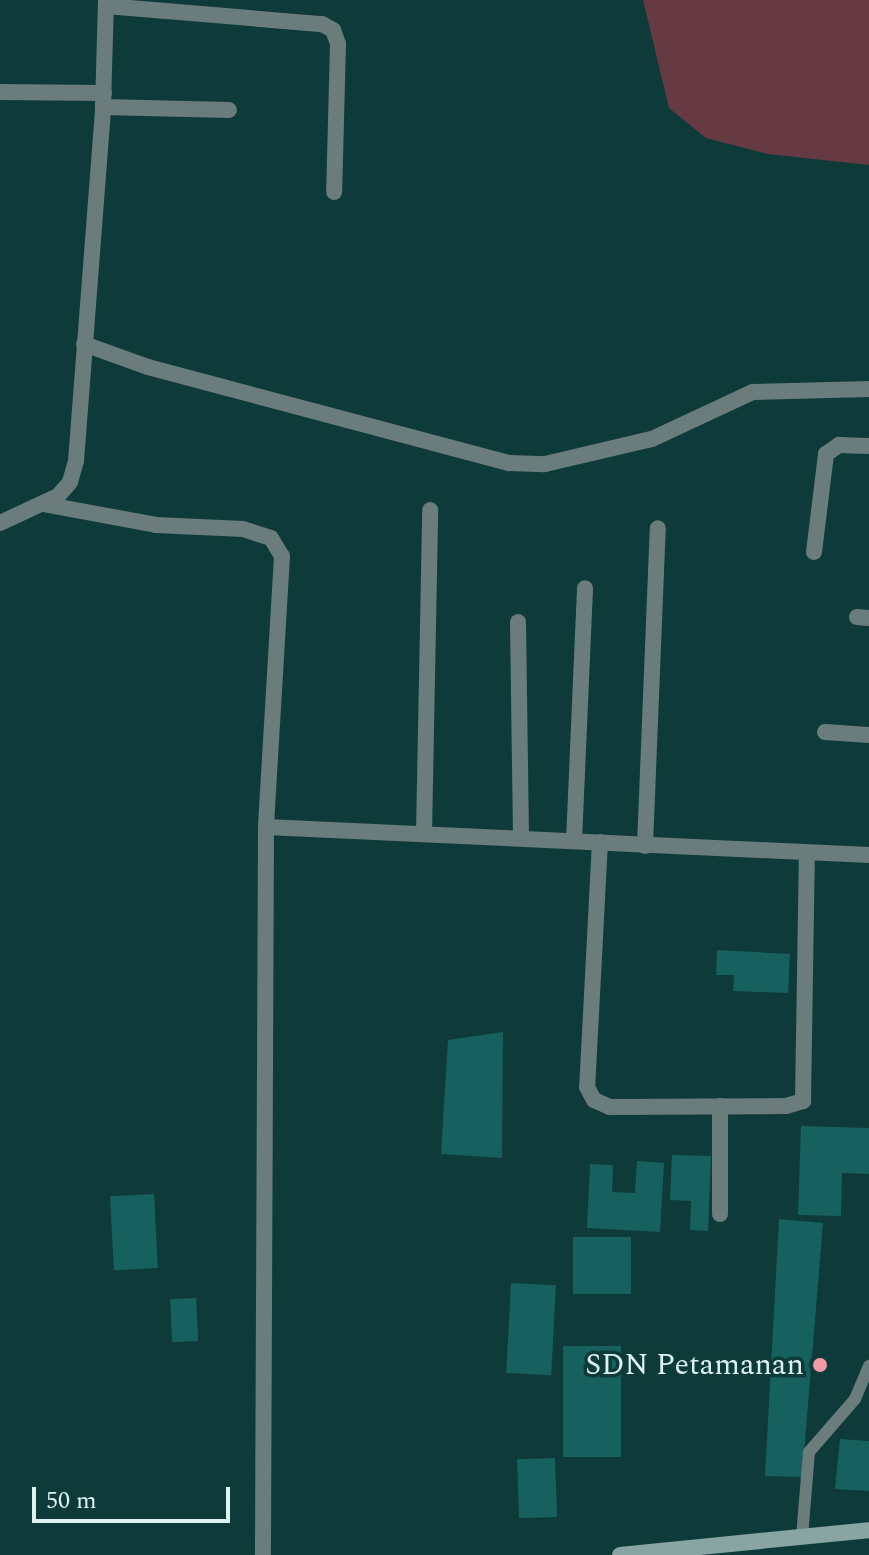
<!DOCTYPE html>
<style>
body{margin:0}
#map{position:relative;width:869px;height:1555px;overflow:hidden;background:#0e3b39;font-family:Spectral,serif}
div>[style]{position:absolute}
[style*='--x']{left:calc(var(--x)*1px);top:calc(var(--y)*1px);width:calc(var(--w)*1px);rotate:calc(var(--a)*1deg)}
.green>*{inset:0;background:#663a42}
.building>*{inset:0;background:#16605e;transform-origin:0 0}
.lane>*{height:12px;margin:-6px;padding:0 6px;transform-origin:6px;border-radius:6px;background:#6a7c7b}
.street>*{height:16px;margin:-8px;padding:0 8px;transform-origin:8px;border-radius:8px;background:#6a7c7b}
.secondary>*{height:16px;margin:-8px;padding:0 8px;transform-origin:8px;border-radius:8px;background:#88a5a3}
.dots>*{width:22px;height:22px;translate:-50% -50%;box-sizing:border-box;border:4px solid #0e3b39;border-radius:50%}
span{translate:-50% -50%;white-space:nowrap;text-align:center;line-height:1.15;-webkit-text-stroke:7px #0e3b39;paint-order:stroke}
.poi-label{font-size:30px;color:#ddf3f2}
.right{translate:-100% -50%;text-align:right}
.scale{position:absolute;left:32px;top:1487px;width:198px;height:36px;box-sizing:border-box;border:4px solid #ddf3f2;border-top:0;padding-left:10px;font-size:24px;line-height:28px;white-space:nowrap;color:#ddf3f2;-webkit-text-stroke:6px #0e3b39;paint-order:stroke}
</style>
<div id="map">
<div class="green">
<div style="clip-path:polygon(643px 0,869px 0,869px 165px,768px 154px,706px 138px,669px 108px)"></div>
</div>
<div class="building">
<div style="clip-path:polygon(717px 950px,790px 954px,788px 993px,733px 991px,734px 975px,716px 975px)"></div>
<div style="clip-path:polygon(503px 1032px,502px 1158px,441px 1154px,448px 1040px)"></div>
<div style="clip-path:polygon(801px 1126px,869px 1128px,869px 1174px,842px 1173px,841px 1216px,798px 1215px)"></div>
<div style="clip-path:polygon(672px 1155px,711px 1156px,708px 1231px,690px 1230px,691px 1201px,670px 1200px)"></div>
<div style="clip-path:polygon(637px 1161px,664px 1163px,660px 1232px,587px 1228px,590px 1164px,613px 1165px,612px 1192px,635px 1193px)"></div>
<div style="left:154px;top:1194px;width:74px;height:44px;rotate:87deg"></div>
<div style="clip-path:polygon(779px 1219px,823px 1223px,802px 1477px,765px 1476px)"></div>
<div style="left:573px;top:1237px;width:58px;height:57px"></div>
<div style="left:511px;top:1283px;width:45px;height:90px;rotate:3deg"></div>
<div style="left:196px;top:1298px;width:43px;height:26px;rotate:87deg"></div>
<div style="left:563px;top:1346px;width:58px;height:111px"></div>
<div style="clip-path:polygon(840px 1439px,869px 1441px,869px 1491px,835px 1489px)"></div>
<div style="left:555px;top:1458px;width:59px;height:38px;rotate:88deg"></div>
</div>
<div class="lane">
<div style="--x:802;--y:1537;--w:85;--a:-85.3"></div>
<div style="--x:809;--y:1452;--w:70;--a:-49"></div>
<div style="--x:855;--y:1399;--w:36;--a:-67"></div>
</div>
<div class="street">
<div style="--x:106;--y:6;--w:217;--a:4.8"></div>
<div style="--x:322;--y:24;--w:13;--a:29"></div>
<div style="--x:333;--y:30;--w:15;--a:70"></div>
<div style="--x:338;--y:44;--w:148;--a:91.5"></div>
<div style="--x:0;--y:92;--w:104;--a:0.6"></div>
<div style="--x:103;--y:107;--w:126;--a:1.4"></div>
<div style="--x:84;--y:344;--w:68;--a:19.8"></div>
<div style="--x:148;--y:367;--w:374;--a:14.9"></div>
<div style="--x:509;--y:463;--w:36;--a:2"></div>
<div style="--x:545;--y:464;--w:110;--a:-13.2"></div>
<div style="--x:652;--y:439;--w:111;--a:-25"></div>
<div style="--x:753;--y:392;--w:116;--a:-1.5"></div>
<div style="--x:43;--y:504;--w:115;--a:10.5"></div>
<div style="--x:156;--y:525;--w:87;--a:2.6"></div>
<div style="--x:243;--y:529;--w:29;--a:18"></div>
<div style="--x:271;--y:538;--w:21;--a:59"></div>
<div style="--x:282;--y:556;--w:271;--a:93.4"></div>
<div style="--x:266;--y:827;--w:728;--a:90.24"></div>
<div style="--x:0;--y:523;--w:64;--a:-25"></div>
<div style="--x:58;--y:496;--w:18;--a:-49"></div>
<div style="--x:70;--y:482;--w:22;--a:-74"></div>
<div style="--x:76;--y:461;--w:355;--a:-85.6"></div>
<div style="--x:103;--y:107;--w:107;--a:-88.4"></div>
<div style="--x:814;--y:552;--w:99;--a:-83"></div>
<div style="--x:826;--y:454;--w:16;--a:-35"></div>
<div style="--x:839;--y:445;--w:30;--a:2"></div>
<div style="--x:857;--y:617;--w:12;--a:5"></div>
<div style="--x:518;--y:622;--w:216;--a:89.2"></div>
<div style="--x:825;--y:732;--w:44;--a:3.9"></div>
<div style="--x:266;--y:827;--w:604;--a:2.66"></div>
<div style="--x:424;--y:834;--w:324;--a:-88.9"></div>
<div style="--x:574;--y:841;--w:253;--a:-87.5"></div>
<div style="--x:600;--y:842;--w:245;--a:93"></div>
<div style="--x:587;--y:1087;--w:15;--a:62"></div>
<div style="--x:594;--y:1100;--w:17;--a:24"></div>
<div style="--x:610;--y:1107;--w:176;--a:-0.3"></div>
<div style="--x:786;--y:1106;--w:18;--a:-16"></div>
<div style="--x:803;--y:1101;--w:248;--a:-89.1"></div>
<div style="--x:645;--y:846;--w:318;--a:-87.7"></div>
<div style="--x:720;--y:1214;--w:108;--a:-90"></div>
</div>
<div class="secondary">
<div style="--x:620;--y:1555;--w:250;--a:-5.7"></div>
</div>
<div class="dots">
<div style="left:820px;top:1365px;background:#f39aa9"></div>
</div>
<div class="poi-label">
<span class="right" style="left:804px;top:1365px">SDN Petamanan</span>
</div>
<div class="scale">50 m</div>
</div>
